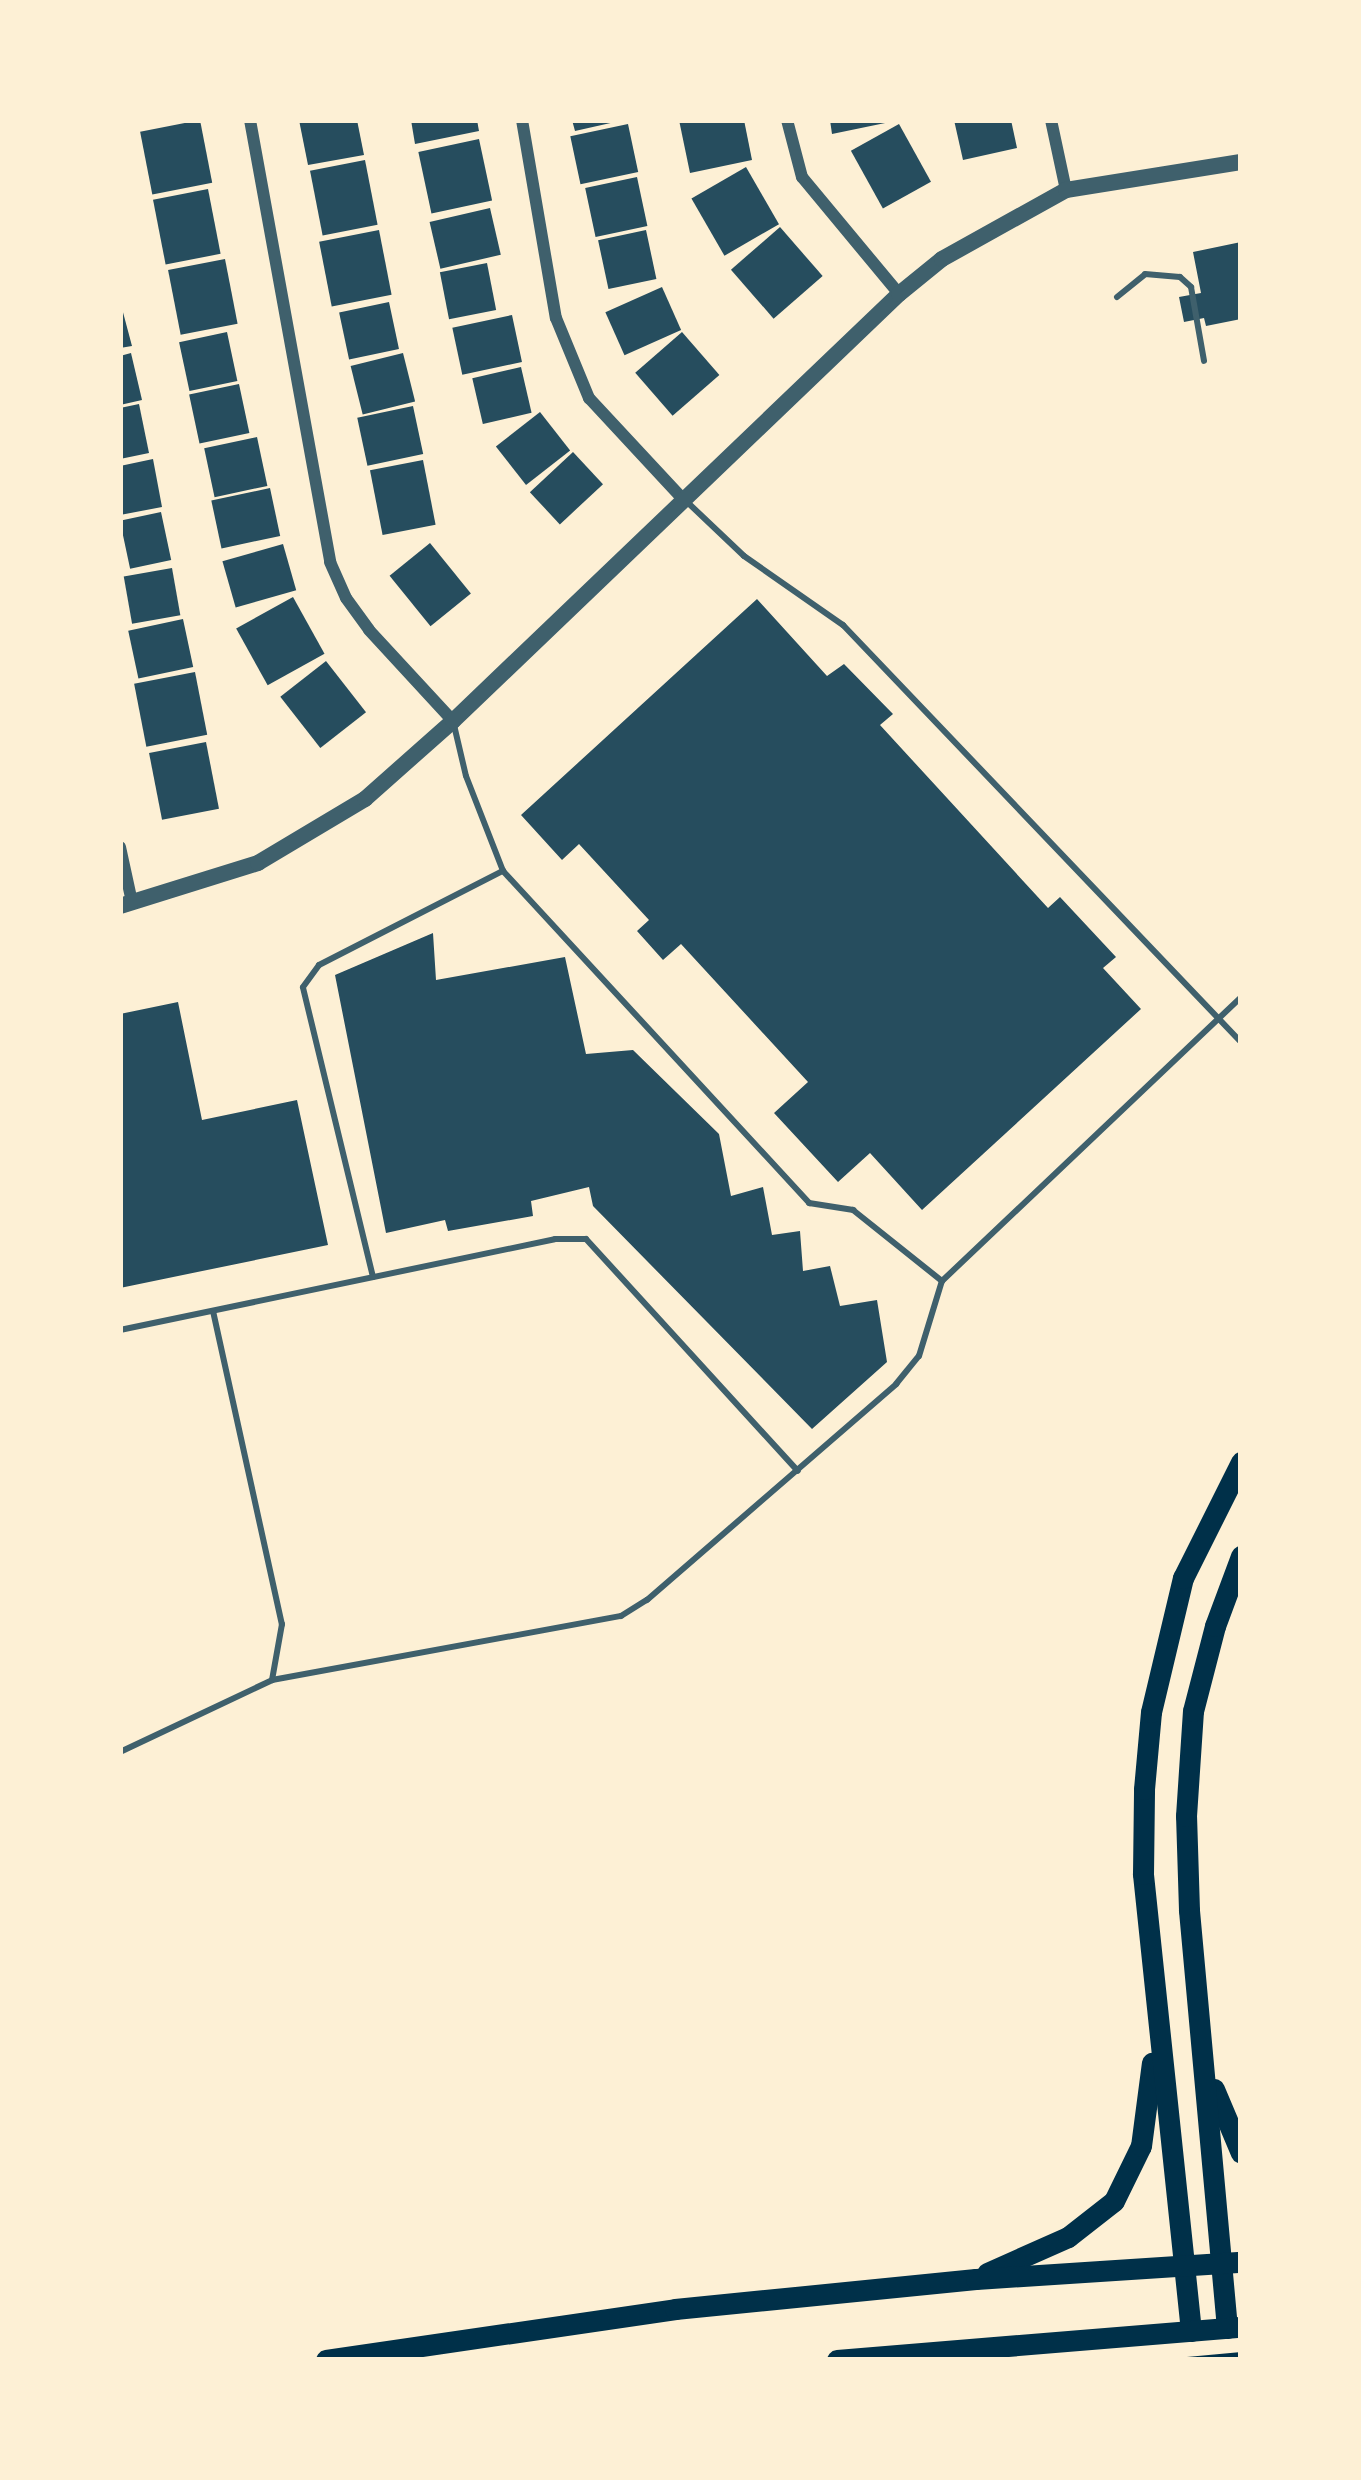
<!DOCTYPE html>
<style>
body{margin:0}
#map{position:relative;width:1361px;height:2480px;overflow:hidden;background:#fdf0d5;font-family:"Roboto Condensed",sans-serif}
div>[style]{position:absolute}
[style*='--x']{left:calc(var(--x)*1px);top:calc(var(--y)*1px);width:calc(var(--w)*1px);rotate:calc(var(--a)*1deg)}
.building>*{inset:0;background:#264d5e;transform-origin:0 0}
.path>*{height:4.5px;margin:-2.25px;padding:0 2.25px;transform-origin:2.25px;border-radius:2.25px;background:#003049}
.service>*{height:6px;margin:-3px;padding:0 3px;transform-origin:3px;border-radius:3px;background:#3f606c}
.minor>*{height:12px;margin:-6px;padding:0 6px;transform-origin:6px;border-radius:6px;background:#3f606c}
.tertiary>*{height:16px;margin:-8px;padding:0 8px;transform-origin:8px;border-radius:8px;background:#3f606c}
.primary>*{height:21px;margin:-10.5px;padding:0 10.5px;transform-origin:10.5px;border-radius:10.5px;background:#003049}
span{translate:-50% -50%;white-space:nowrap;text-align:center;line-height:1.15;-webkit-text-stroke:12px #fdf0d5;paint-order:stroke}
.frame{position:absolute;inset:0;border:123px solid #fdf0d5;pointer-events:none}
</style>
<div id="map">
<div class="building">
<div style="left:200px;top:120px;width:64px;height:61px;rotate:79deg"></div>
<div style="clip-path:polygon(299px 120px,357px 120px,364px 155px,308px 165px)"></div>
<div style="clip-path:polygon(411px 120px,477px 120px,479px 131px,415px 144px)"></div>
<div style="clip-path:polygon(572px 120px,615px 120px,615px 122px,575px 131px)"></div>
<div style="clip-path:polygon(679px 120px,744px 120px,752px 160px,690px 173px)"></div>
<div style="clip-path:polygon(830px 120px,890px 120px,890px 122px,832px 134px)"></div>
<div style="clip-path:polygon(954px 120px,1011px 120px,1017px 148px,963px 160px)"></div>
<div style="left:628px;top:124px;width:49px;height:59px;rotate:78deg"></div>
<div style="left:899px;top:124px;width:66px;height:55px;rotate:61deg"></div>
<div style="left:479px;top:139px;width:63px;height:62px;rotate:78deg"></div>
<div style="left:365px;top:160px;width:66px;height:56px;rotate:79deg"></div>
<div style="left:746px;top:167px;width:66px;height:63px;rotate:60deg"></div>
<div style="left:637px;top:177px;width:50px;height:53px;rotate:78deg"></div>
<div style="left:208px;top:189px;width:66px;height:56px;rotate:79deg"></div>
<div style="left:490px;top:208px;width:48px;height:62px;rotate:77deg"></div>
<div style="left:780px;top:227px;width:65px;height:65px;rotate:49deg"></div>
<div style="left:379px;top:230px;width:66px;height:61px;rotate:79deg"></div>
<div style="left:646px;top:230px;width:50px;height:49px;rotate:78deg"></div>
<div style="clip-path:polygon(1241px 242px,1241px 319px,1206px 326px,1204px 318px,1184px 322px,1179px 297px,1201px 293px,1193px 252px)"></div>
<div style="left:225px;top:259px;width:66px;height:58px;rotate:79deg"></div>
<div style="left:487px;top:263px;width:48px;height:48px;rotate:79deg"></div>
<div style="left:662px;top:287px;width:47px;height:62px;rotate:66deg"></div>
<div style="clip-path:polygon(120px 301px,132px 346px,120px 348px)"></div>
<div style="left:389px;top:302px;width:48px;height:51px;rotate:78deg"></div>
<div style="left:512px;top:315px;width:48px;height:61px;rotate:78deg"></div>
<div style="left:227px;top:332px;width:50px;height:49px;rotate:78deg"></div>
<div style="left:682px;top:332px;width:57px;height:62px;rotate:49deg"></div>
<div style="clip-path:polygon(131px 353px,142px 400px,120px 405px,120px 356px)"></div>
<div style="left:403px;top:353px;width:50px;height:54px;rotate:76deg"></div>
<div style="left:521px;top:367px;width:47px;height:50px;rotate:77deg"></div>
<div style="left:239px;top:384px;width:50px;height:51px;rotate:78deg"></div>
<div style="clip-path:polygon(139px 404px,149px 453px,120px 459px,120px 408px)"></div>
<div style="left:413px;top:406px;width:49px;height:57px;rotate:78deg"></div>
<div style="left:540px;top:412px;width:49px;height:56px;rotate:52deg"></div>
<div style="left:257px;top:437px;width:50px;height:54px;rotate:78deg"></div>
<div style="left:573px;top:452px;width:44px;height:59px;rotate:47deg"></div>
<div style="clip-path:polygon(153px 459px,162px 507px,120px 515px,120px 466px)"></div>
<div style="left:423px;top:460px;width:66px;height:54px;rotate:79deg"></div>
<div style="left:270px;top:488px;width:49px;height:60px;rotate:78deg"></div>
<div style="left:161px;top:512px;width:49px;height:42px;rotate:78deg"></div>
<div style="left:430px;top:543px;width:65px;height:52px;rotate:51deg"></div>
<div style="left:283px;top:544px;width:48px;height:63px;rotate:74deg"></div>
<div style="left:172px;top:568px;width:48px;height:49px;rotate:80deg"></div>
<div style="left:293px;top:597px;width:65px;height:65px;rotate:61deg"></div>
<div style="clip-path:polygon(757px 599px,827px 676px,844px 664px,893px 714px,880px 725px,1048px 908px,1060px 897px,1116px 957px,1103px 968px,1141px 1009px,922px 1210px,870px 1153px,838px 1182px,774px 1113px,808px 1082px,681px 944px,663px 960px,637px 931px,649px 920px,579px 844px,562px 860px,521px 815px)"></div>
<div style="left:183px;top:619px;width:49px;height:56px;rotate:78deg"></div>
<div style="left:326px;top:661px;width:65px;height:58px;rotate:52deg"></div>
<div style="left:195px;top:672px;width:64px;height:62px;rotate:79deg"></div>
<div style="left:206px;top:742px;width:68px;height:58px;rotate:79deg"></div>
<div style="clip-path:polygon(433px 933px,436px 980px,565px 957px,586px 1054px,633px 1050px,719px 1134px,731px 1196px,763px 1187px,772px 1235px,800px 1231px,803px 1271px,830px 1266px,840px 1306px,877px 1300px,887px 1362px,812px 1429px,593px 1206px,589px 1187px,531px 1201px,533px 1216px,448px 1231px,445px 1220px,386px 1233px,335px 975px)"></div>
<div style="clip-path:polygon(178px 1002px,202px 1120px,297px 1100px,328px 1245px,120px 1288px,120px 1014px)"></div>
</div>
<div class="path">
<div style="--x:1176;--y:2360;--w:65;--a:-5.3"></div>
</div>
<div class="service">
<div style="--x:1117;--y:297;--w:36;--a:-39"></div>
<div style="--x:1145;--y:274;--w:35;--a:5"></div>
<div style="--x:1180;--y:277;--w:15;--a:42"></div>
<div style="--x:1191;--y:287;--w:75;--a:80"></div>
<div style="--x:685;--y:500;--w:81;--a:43.5"></div>
<div style="--x:744;--y:556;--w:121;--a:34.9"></div>
<div style="--x:843;--y:625;--w:576;--a:46.34"></div>
<div style="--x:454;--y:725;--w:52;--a:76.8"></div>
<div style="--x:466;--y:776;--w:102;--a:68.7"></div>
<div style="--x:503;--y:871;--w:452;--a:47.3"></div>
<div style="--x:809;--y:1203;--w:45;--a:9"></div>
<div style="--x:853;--y:1210;--w:114;--a:38.6"></div>
<div style="--x:373;--y:1277;--w:298;--a:-103.6"></div>
<div style="--x:303;--y:987;--w:27;--a:-54"></div>
<div style="--x:319;--y:965;--w:207;--a:-27.1"></div>
<div style="--x:213;--y:1311;--w:321;--a:77.6"></div>
<div style="--x:282;--y:1624;--w:57;--a:100.1"></div>
<div style="--x:120;--y:1330;--w:444;--a:-11.8"></div>
<div style="--x:555;--y:1239;--w:31;--a:0"></div>
<div style="--x:586;--y:1239;--w:314;--a:47.6"></div>
<div style="--x:120;--y:1752;--w:168;--a:-25.3"></div>
<div style="--x:272;--y:1680;--w:355;--a:-10.4"></div>
<div style="--x:621;--y:1616;--w:31;--a:-32"></div>
<div style="--x:647;--y:1600;--w:330;--a:-40.9"></div>
<div style="--x:896;--y:1384;--w:36;--a:-51"></div>
<div style="--x:919;--y:1356;--w:78;--a:-73"></div>
<div style="--x:942;--y:1281;--w:412;--a:-43.5"></div>
</div>
<div class="minor">
<div style="--x:250;--y:120;--w:449;--a:79.7"></div>
<div style="--x:330;--y:562;--w:39;--a:66"></div>
<div style="--x:346;--y:598;--w:39;--a:54"></div>
<div style="--x:369;--y:630;--w:124;--a:47.3"></div>
<div style="--x:522;--y:120;--w:201;--a:80.3"></div>
<div style="--x:556;--y:318;--w:87;--a:67.6"></div>
<div style="--x:589;--y:398;--w:137;--a:47.1"></div>
<div style="--x:787;--y:120;--w:59;--a:75.3"></div>
<div style="--x:802;--y:177;--w:152;--a:50.3"></div>
<div style="--x:1051;--y:120;--w:72;--a:77.9"></div>
<div style="--x:120;--y:847;--w:56;--a:77.7"></div>
</div>
<div class="tertiary">
<div style="--x:120;--y:906;--w:145;--a:-17.3"></div>
<div style="--x:258;--y:863;--w:125;--a:-30.9"></div>
<div style="--x:365;--y:799;--w:118;--a:-41.6"></div>
<div style="--x:453;--y:721;--w:617;--a:-43.75"></div>
<div style="--x:899;--y:294;--w:55;--a:-39.1"></div>
<div style="--x:942;--y:259;--w:142;--a:-29.1"></div>
<div style="--x:1066;--y:190;--w:177;--a:-9.1"></div>
</div>
<div class="primary">
<div style="--x:1214;--y:2089;--w:69;--a:67.1"></div>
<div style="--x:987;--y:2273;--w:89;--a:-24"></div>
<div style="--x:1068;--y:2237;--w:58;--a:-38"></div>
<div style="--x:1114;--y:2201;--w:61;--a:-63.9"></div>
<div style="--x:1141;--y:2146;--w:84;--a:-82.5"></div>
<div style="--x:1227;--y:2328;--w:420;--a:-95.2"></div>
<div style="--x:1189;--y:1910;--w:94;--a:-91.8"></div>
<div style="--x:1186;--y:1816;--w:105;--a:-86.2"></div>
<div style="--x:1193;--y:1711;--w:88;--a:-75.5"></div>
<div style="--x:1215;--y:1626;--w:75;--a:-69.6"></div>
<div style="--x:1191;--y:2331;--w:460;--a:-96"></div>
<div style="--x:1143;--y:1874;--w:85;--a:-89.3"></div>
<div style="--x:1144;--y:1789;--w:77;--a:-84.8"></div>
<div style="--x:1151;--y:1712;--w:138;--a:-76.6"></div>
<div style="--x:1183;--y:1578;--w:130;--a:-63.4"></div>
<div style="--x:326;--y:2360;--w:353;--a:-8.3"></div>
<div style="--x:675;--y:2309;--w:302;--a:-5.7"></div>
<div style="--x:976;--y:2279;--w:266;--a:-3.7"></div>
<div style="--x:837;--y:2360;--w:404;--a:-4.7"></div>
</div>
<div class="frame"></div>
</div>
